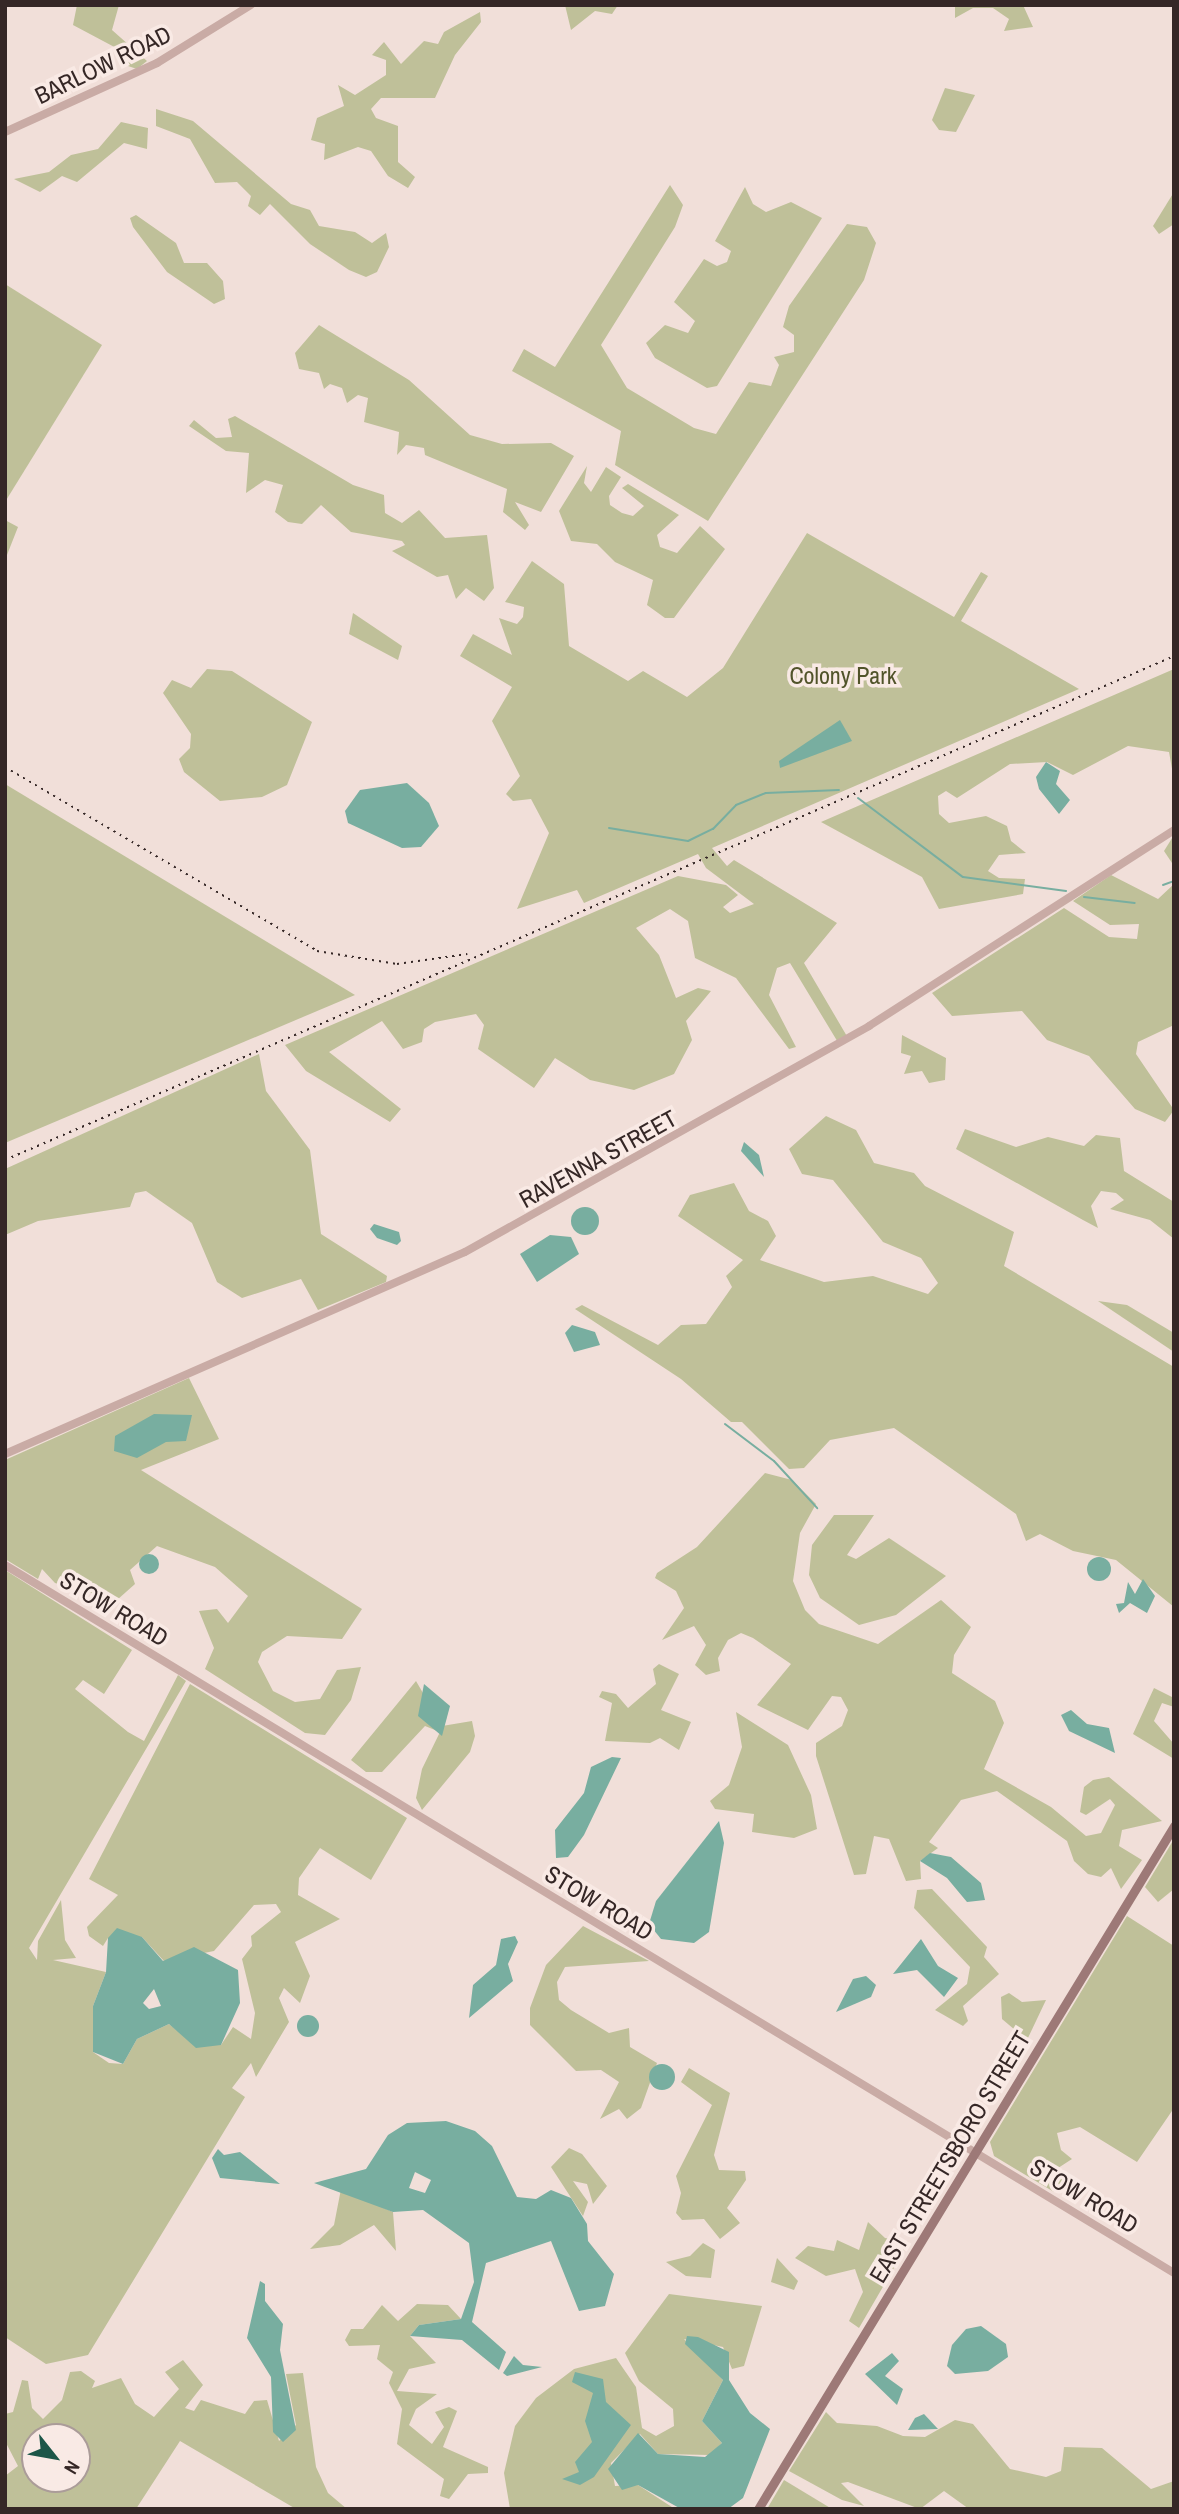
<!DOCTYPE html>
<style>
body{margin:0}
#map{position:relative;width:1179px;height:2514px;overflow:hidden;background:#f1dfd9;font-family:"Archivo Narrow",sans-serif}
div>[style]{position:absolute}
[style*='--x']{left:calc(var(--x)*1px);top:calc(var(--y)*1px);width:calc(var(--w)*1px);rotate:calc(var(--a)*1deg)}
.green>*{inset:0;background:#bfc099}
.water>*{inset:0;background:#78aea0}
.round{border-radius:50%}
.stream>*{height:2px;margin:-1px;padding:0 1px;transform-origin:1px;border-radius:1px;background:#78aea0}
.tertiary>*{height:8px;margin:-4px;padding:0 4px;transform-origin:4px;border-radius:4px;background:#c9aba5}
.secondary>*{height:9px;margin:-4.5px;padding:0 4.5px;transform-origin:4.5px;border-radius:4.5px;background:#9d7977}
.rail>*{height:2px;margin-top:-1px;transform-origin:0;background:repeating-linear-gradient(90deg,#352726 0 2px,transparent 0 7px)}
span{translate:-50% -50%;white-space:nowrap;text-align:center;line-height:1.15;-webkit-text-stroke:7px #f9eae5;paint-order:stroke}
.street-label{font-size:24px;color:#352726}
.park-label{font-size:24px;color:#51532a}
.frame{position:absolute;inset:0;border:7px solid #352726;pointer-events:none}
.north{position:absolute;left:21px;top:2423px;width:70px;height:70px;box-sizing:border-box;background:#f9eae5;border:2px solid #ab9c99;border-radius:50%;rotate:121deg;font-size:19px;font-weight:700;line-height:28px;text-align:center;color:#352726}
.north::after{content:'';display:block;margin:auto;width:24px;height:32px;background:#1c5648;clip-path:polygon(50% 0,100% 100%,50% 72%,0 100%)}
</style>
<div id="map">
<div class="green">
<div style="clip-path:polygon(77px 5px,119px 5px,112px 30px,147px 61px,137px 69px,128px 66px,120px 50px,73px 25px)"></div>
<div style="clip-path:polygon(565px 5px,618px 5px,612px 14px,595px 11px,571px 30px)"></div>
<div style="clip-path:polygon(955px 5px,1023px 5px,1033px 27px,1004px 31px,1009px 19px,993px 8px,973px 8px,955px 18px)"></div>
<div style="clip-path:polygon(480px 12px,481px 22px,455px 55px,435px 98px,381px 98px,371px 109px,376px 118px,398px 126px,398px 162px,415px 177px,408px 188px,388px 176px,371px 151px,358px 147px,324px 160px,325px 144px,311px 140px,317px 118px,344px 106px,338px 85px,355px 95px,386px 75px,386px 60px,372px 55px,384px 42px,401px 64px,424px 41px,438px 44px,444px 32px)"></div>
<div style="clip-path:polygon(945px 88px,975px 95px,956px 132px,939px 130px,932px 120px)"></div>
<div style="clip-path:polygon(156px 109px,193px 121px,291px 204px,310px 210px,319px 226px,355px 232px,372px 243px,386px 233px,389px 247px,377px 272px,366px 277px,349px 270px,310px 244px,270px 204px,260px 215px,248px 206px,251px 196px,237px 182px,215px 183px,190px 139px,156px 126px)"></div>
<div style="clip-path:polygon(121px 122px,148px 128px,147px 149px,124px 143px,77px 182px,62px 176px,40px 192px,14px 179px,49px 172px,71px 155px,98px 149px)"></div>
<div style="clip-path:polygon(670px 185px,683px 205px,675px 227px,601px 345px,627px 388px,694px 428px,716px 434px,749px 382px,771px 386px,779px 365px,774px 357px,794px 352px,794px 335px,783px 327px,789px 306px,847px 224px,867px 227px,876px 243px,864px 280px,708px 521px,615px 465px,621px 431px,512px 371px,524px 349px,555px 367px)"></div>
<div style="clip-path:polygon(745px 187px,753px 204px,766px 212px,791px 202px,822px 218px,717px 386px,707px 388px,655px 358px,646px 343px,665px 325px,688px 333px,695px 321px,674px 302px,704px 259px,717px 266px,727px 262px,731px 251px,715px 241px)"></div>
<div style="clip-path:polygon(1174px 192px,1174px 224px,1159px 234px,1153px 226px)"></div>
<div style="clip-path:polygon(136px 215px,176px 243px,184px 263px,207px 263px,223px 281px,225px 299px,214px 304px,167px 272px,133px 227px,130px 218px)"></div>
<div style="clip-path:polygon(5px 284px,102px 345px,5px 502px)"></div>
<div style="clip-path:polygon(319px 325px,409px 380px,470px 435px,502px 444px,551px 443px,574px 456px,541px 512px,515px 502px,529px 525px,525px 530px,503px 512px,507px 489px,425px 455px,424px 448px,406px 445px,397px 455px,399px 432px,364px 422px,368px 398px,358px 395px,347px 403px,342px 388px,330px 384px,324px 389px,319px 373px,299px 369px,295px 353px)"></div>
<div style="clip-path:polygon(235px 416px,353px 485px,384px 495px,385px 513px,402px 523px,419px 510px,445px 538px,487px 535px,494px 588px,484px 601px,466px 588px,456px 599px,448px 575px,437px 577px,392px 551px,405px 545px,402px 541px,351px 532px,321px 505px,302px 524px,288px 522px,275px 512px,283px 485px,265px 480px,246px 493px,249px 453px,226px 451px,189px 426px,194px 420px,216px 438px,232px 437px,228px 419px)"></div>
<div style="clip-path:polygon(587px 466px,584px 483px,591px 492px,606px 467px,621px 477px,609px 496px,610px 505px,622px 513px,633px 516px,644px 506px,622px 488px,628px 484px,679px 515px,657px 535px,660px 547px,677px 553px,700px 526px,725px 549px,674px 618px,665px 618px,647px 605px,653px 580px,615px 562px,597px 544px,571px 541px,559px 511px)"></div>
<div style="clip-path:polygon(5px 520px,18px 527px,5px 560px)"></div>
<div style="clip-path:polygon(807px 533px,954px 617px,981px 572px,988px 576px,961px 621px,1079px 689px,712px 848px,727px 866px,734px 860px,837px 923px,804px 963px,848px 1038px,839px 1044px,790px 963px,777px 968px,769px 995px,796px 1047px,789px 1049px,736px 978px,695px 958px,688px 921px,670px 909px,636px 928px,659px 955px,676px 998px,698px 988px,711px 991px,686px 1021px,692px 1040px,674px 1074px,634px 1090px,590px 1080px,555px 1058px,534px 1088px,478px 1049px,484px 1025px,476px 1014px,435px 1022px,424px 1029px,422px 1042px,403px 1049px,382px 1021px,329px 1052px,401px 1109px,390px 1122px,306px 1071px,285px 1045px,678px 876px,726px 885px,738px 895px,723px 907px,730px 913px,754px 904px,706px 868px,698px 854px,584px 903px,577px 890px,517px 909px,549px 833px,531px 799px,513px 801px,506px 794px,520px 776px,492px 721px,512px 687px,460px 656px,473px 634px,512px 655px,499px 618px,517px 624px,523px 617px,524px 607px,505px 602px,532px 561px,564px 584px,569px 646px,628px 681px,643px 671px,687px 697px,723px 668px)"></div>
<div style="clip-path:polygon(353px 613px,402px 646px,398px 660px,349px 634px)"></div>
<div style="clip-path:polygon(207px 669px,232px 671px,312px 722px,287px 785px,262px 797px,220px 801px,184px 772px,179px 759px,190px 748px,191px 734px,163px 693px,172px 680px,191px 688px)"></div>
<div style="clip-path:polygon(1174px 669px,1174px 780px,1169px 752px,1128px 746px,1073px 775px,1047px 762px,1010px 764px,957px 798px,946px 791px,938px 796px,939px 814px,949px 823px,986px 816px,1007px 826px,1011px 841px,1026px 853px,999px 855px,988px 871px,999px 878px,1025px 879px,1023px 894px,939px 909px,922px 877px,821px 822px)"></div>
<div style="clip-path:polygon(5px 784px,355px 995px,5px 1143px)"></div>
<div style="clip-path:polygon(1174px 835px,1174px 866px,1164px 851px)"></div>
<div style="clip-path:polygon(1111px 875px,1158px 899px,1174px 884px,1174px 1025px,1138px 1042px,1136px 1054px,1174px 1110px,1165px 1122px,1135px 1109px,1089px 1056px,1047px 1040px,1022px 1011px,952px 1016px,932px 993px,1064px 908px,1109px 937px,1137px 939px,1139px 924px,1110px 925px,1073px 901px)"></div>
<div style="clip-path:polygon(902px 1035px,946px 1058px,945px 1080px,929px 1083px,922px 1071px,904px 1074px,911px 1056px,901px 1053px)"></div>
<div style="clip-path:polygon(259px 1054px,266px 1091px,310px 1150px,321px 1234px,387px 1276px,386px 1282px,318px 1310px,301px 1279px,242px 1298px,217px 1282px,192px 1223px,146px 1191px,135px 1193px,130px 1207px,38px 1221px,5px 1235px,5px 1169px)"></div>
<div style="clip-path:polygon(826px 1116px,856px 1130px,874px 1163px,914px 1173px,925px 1186px,1014px 1232px,1004px 1266px,1174px 1367px,1174px 1607px,1116px 1560px,1073px 1551px,1040px 1534px,1026px 1541px,1016px 1514px,894px 1428px,830px 1440px,804px 1468px,789px 1469px,742px 1422px,731px 1422px,681px 1379px,575px 1309px,582px 1305px,658px 1345px,681px 1325px,706px 1324px,732px 1287px,726px 1276px,743px 1260px,678px 1216px,690px 1195px,734px 1183px,749px 1211px,768px 1221px,776px 1236px,760px 1260px,824px 1282px,873px 1276px,928px 1294px,938px 1283px,921px 1258px,883px 1242px,833px 1180px,802px 1174px,789px 1149px)"></div>
<div style="clip-path:polygon(965px 1129px,1016px 1147px,1048px 1137px,1084px 1146px,1096px 1135px,1120px 1138px,1124px 1171px,1174px 1202px,1174px 1239px,1150px 1220px,1110px 1209px,1124px 1200px,1116px 1193px,1101px 1191px,1091px 1206px,1098px 1228px,1083px 1220px,956px 1149px)"></div>
<div style="clip-path:polygon(1098px 1301px,1127px 1305px,1174px 1333px,1174px 1352px)"></div>
<div style="clip-path:polygon(189px 1378px,219px 1439px,141px 1470px,362px 1609px,342px 1639px,287px 1636px,262px 1652px,258px 1662px,273px 1691px,295px 1702px,320px 1699px,337px 1670px,361px 1667px,351px 1700px,325px 1735px,305px 1733px,205px 1669px,214px 1648px,199px 1611px,217px 1609px,228px 1623px,248px 1596px,215px 1567px,157px 1546px,130px 1570px,135px 1584px,117px 1600px,55px 1583px,42px 1569px,38px 1579px,5px 1559px,5px 1460px)"></div>
<div style="clip-path:polygon(765px 1473px,792px 1480px,816px 1504px,800px 1533px,793px 1581px,805px 1610px,819px 1624px,878px 1644px,941px 1600px,971px 1627px,954px 1655px,952px 1673px,995px 1701px,1004px 1723px,984px 1769px,1051px 1807px,1086px 1836px,1101px 1833px,1115px 1805px,1110px 1799px,1086px 1815px,1080px 1812px,1084px 1787px,1093px 1780px,1109px 1777px,1162px 1821px,1122px 1830px,1119px 1846px,1142px 1860px,1121px 1889px,1111px 1868px,1101px 1877px,1088px 1874px,1074px 1861px,1067px 1841px,997px 1791px,961px 1800px,929px 1842px,938px 1848px,920px 1861px,921px 1879px,906px 1881px,889px 1839px,874px 1836px,866px 1874px,854px 1875px,816px 1756px,816px 1743px,842px 1726px,848px 1710px,841px 1697px,832px 1696px,808px 1730px,757px 1705px,791px 1664px,753px 1638px,741px 1633px,728px 1640px,718px 1658px,720px 1671px,706px 1675px,695px 1665px,706px 1645px,694px 1626px,662px 1640px,684px 1608px,676px 1591px,655px 1578px,657px 1573px,697px 1547px)"></div>
<div style="clip-path:polygon(834px 1515px,874px 1515px,847px 1555px,856px 1559px,889px 1538px,946px 1576px,896px 1615px,859px 1625px,820px 1598px,809px 1575px,812px 1545px)"></div>
<div style="clip-path:polygon(5px 1570px,132px 1650px,104px 1694px,83px 1680px,75px 1689px,128px 1732px,144px 1741px,178px 1675px,186px 1681px,29px 1948px,37px 1960px,38px 1941px,61px 1900px,65px 1940px,76px 1958px,53px 1960px,106px 1972px,93px 2006px,93px 2052px,109px 2063px,123px 2064px,137px 2039px,169px 2024px,190px 2041px,221px 2045px,233px 2027px,251px 2039px,255px 2013px,242px 1959px,252px 1946px,251px 1936px,281px 1912px,276px 1904px,254px 1905px,214px 1951px,164px 1961px,142px 1937px,108px 1938px,103px 1946px,89px 1936px,87px 1927px,118px 1895px,89px 1879px,190px 1684px,407px 1818px,371px 1880px,320px 1848px,299px 1878px,298px 1895px,340px 1919px,295px 1942px,310px 1976px,300px 2003px,284px 1988px,279px 1998px,289px 2022px,256px 2077px,251px 2063px,232px 2088px,245px 2097px,88px 2355px,46px 2364px,5px 2337px)"></div>
<div style="clip-path:polygon(659px 1664px,679px 1674px,661px 1710px,691px 1722px,679px 1750px,660px 1738px,650px 1743px,605px 1741px,612px 1703px,599px 1697px,602px 1691px,616px 1694px,628px 1708px,656px 1684px,653px 1669px)"></div>
<div style="clip-path:polygon(416px 1681px,442px 1726px,472px 1721px,475px 1736px,470px 1752px,422px 1810px,416px 1798px,422px 1769px,440px 1732px,425px 1726px,382px 1772px,366px 1772px,351px 1760px)"></div>
<div style="clip-path:polygon(1154px 1688px,1174px 1698px,1174px 1707px,1162px 1703px,1154px 1721px,1174px 1744px,1174px 1759px,1133px 1734px)"></div>
<div style="clip-path:polygon(736px 1712px,788px 1745px,811px 1795px,817px 1829px,794px 1838px,752px 1832px,754px 1814px,715px 1809px,710px 1801px,729px 1785px,742px 1747px)"></div>
<div style="clip-path:polygon(1174px 1839px,1174px 1889px,1158px 1902px,1145px 1887px)"></div>
<div style="clip-path:polygon(932px 1889px,987px 1947px,984px 1957px,999px 1974px,963px 2006px,968px 2021px,963px 2026px,935px 2010px,967px 1984px,970px 1967px,914px 1908px,917px 1890px)"></div>
<div style="clip-path:polygon(1127px 1916px,1174px 1946px,1174px 2108px,1137px 2162px,1080px 2127px,1057px 2133px,1061px 2150px,1072px 2159px,1055px 2170px,1063px 2180px,1054px 2192px,994px 2156px,990px 2142px)"></div>
<div style="clip-path:polygon(583px 1926px,649px 1961px,565px 1967px,557px 1982px,559px 2000px,571px 2010px,609px 2033px,629px 2028px,630px 2047px,657px 2063px,641px 2108px,627px 2119px,619px 2109px,600px 2119px,619px 2082px,601px 2070px,576px 2071px,530px 2025px,530px 2008px,546px 1965px)"></div>
<div style="clip-path:polygon(1009px 1993px,1022px 2002px,1046px 2000px,1027px 2040px,1002px 2019px,1001px 1997px)"></div>
<div style="clip-path:polygon(689px 2068px,730px 2093px,714px 2155px,719px 2170px,745px 2171px,746px 2180px,727px 2208px,740px 2223px,720px 2239px,704px 2219px,682px 2220px,676px 2213px,681px 2193px,676px 2176px,712px 2105px,681px 2082px)"></div>
<div style="clip-path:polygon(569px 2148px,582px 2154px,607px 2186px,593px 2204px,587px 2184px,573px 2181px,588px 2202px,583px 2216px,551px 2167px)"></div>
<div style="clip-path:polygon(341px 2189px,393px 2212px,396px 2251px,374px 2225px,340px 2245px,310px 2249px,334px 2225px)"></div>
<div style="clip-path:polygon(868px 2222px,885px 2238px,909px 2242px,859px 2328px,849px 2321px,863px 2292px,855px 2269px,826px 2276px,795px 2258px,808px 2246px,834px 2251px,837px 2240px,859px 2250px)"></div>
<div style="clip-path:polygon(703px 2243px,715px 2250px,711px 2278px,686px 2276px,666px 2262px,690px 2256px)"></div>
<div style="clip-path:polygon(777px 2258px,798px 2281px,794px 2290px,771px 2282px)"></div>
<div style="clip-path:polygon(669px 2294px,762px 2306px,744px 2366px,732px 2369px,723px 2347px,684px 2339px,723px 2380px,702px 2421px,722px 2443px,710px 2455px,658px 2454px,640px 2434px,611px 2463px,615px 2486px,638px 2485px,675px 2509px,510px 2509px,504px 2473px,515px 2426px,536px 2398px,574px 2369px,616px 2358px,636px 2387px,642px 2428px,656px 2436px,674px 2426px,673px 2409px,639px 2381px,625px 2353px)"></div>
<div style="clip-path:polygon(382px 2305px,398px 2321px,417px 2304px,448px 2305px,461px 2319px,419px 2325px,410px 2336px,436px 2363px,409px 2369px,397px 2391px,437px 2394px,416px 2409px,409px 2425px,432px 2444px,444px 2427px,435px 2412px,449px 2407px,457px 2411px,443px 2447px,488px 2467px,488px 2473px,468px 2474px,449px 2499px,440px 2496px,444px 2479px,397px 2444px,402px 2409px,389px 2383px,393px 2372px,377px 2359px,380px 2345px,349px 2346px,345px 2340px,351px 2329px,363px 2329px)"></div>
<div style="clip-path:polygon(evenodd,183px 2360px,203px 2385px,185px 2408px,194px 2411px,201px 2400px,245px 2414px,254px 2401px,267px 2400px,279px 2441px,296px 2425px,286px 2374px,303px 2373px,316px 2467px,328px 2493px,347px 2509px,296px 2509px,180px 2441px,136px 2509px,5px 2509px,5px 2476px,18px 2466px,5px 2441px,5px 2414px,13px 2412px,22px 2380px,28px 2381px,32px 2408px,43px 2419px,62px 2400px,70px 2372px,81px 2371px,95px 2381px,92px 2388px,121px 2378px,135px 2404px,154px 2417px,179px 2389px,165px 2372px,183px 2360px,35px 2437px,77px 2437px,77px 2479px,35px 2479px,35px 2437px)"></div>
<div style="clip-path:polygon(826px 2412px,837px 2423px,877px 2426px,903px 2436px,925px 2437px,955px 2420px,973px 2424px,1010px 2469px,1046px 2477px,1061px 2471px,1064px 2447px,1102px 2448px,1151px 2489px,1174px 2481px,1174px 2509px,969px 2509px,944px 2491px,920px 2509px,848px 2482px,841px 2483px,864px 2506px,842px 2500px,789px 2471px)"></div>
<div style="clip-path:polygon(784px 2480px,832px 2509px,767px 2509px)"></div>
</div>
<div class="water">
<div style="clip-path:polygon(840px 720px,852px 741px,780px 768px,779px 761px)"></div>
<div style="clip-path:polygon(1046px 762px,1060px 771px,1056px 784px,1070px 800px,1059px 814px,1039px 789px,1036px 777px)"></div>
<div style="clip-path:polygon(407px 783px,429px 803px,439px 826px,421px 847px,402px 848px,348px 823px,345px 811px,360px 790px)"></div>
<div style="clip-path:polygon(744px 1142px,759px 1155px,764px 1177px,741px 1151px)"></div>
<div class="round" style="left:571px;top:1207px;width:28px;height:28px"></div>
<div style="clip-path:polygon(374px 1224px,399px 1232px,401px 1241px,397px 1245px,377px 1238px,370px 1229px)"></div>
<div style="clip-path:polygon(550px 1235px,571px 1237px,579px 1254px,537px 1282px,520px 1254px)"></div>
<div style="clip-path:polygon(572px 1325px,595px 1332px,600px 1345px,574px 1352px,565px 1333px)"></div>
<div style="clip-path:polygon(154px 1414px,192px 1415px,186px 1441px,166px 1442px,137px 1458px,114px 1451px,115px 1436px)"></div>
<div class="round" style="left:139px;top:1554px;width:20px;height:20px"></div>
<div class="round" style="left:1087px;top:1557px;width:24px;height:24px"></div>
<div style="clip-path:polygon(1143px 1579px,1155px 1596px,1147px 1613px,1130px 1603px,1119px 1613px,1116px 1604px,1124px 1603px,1128px 1582px,1135px 1594px)"></div>
<div style="clip-path:polygon(424px 1684px,450px 1706px,442px 1736px,418px 1716px)"></div>
<div style="clip-path:polygon(1071px 1710px,1087px 1724px,1109px 1728px,1115px 1753px,1069px 1731px,1061px 1715px)"></div>
<div style="clip-path:polygon(612px 1757px,621px 1758px,584px 1835px,568px 1857px,556px 1858px,555px 1830px,584px 1793px,591px 1767px)"></div>
<div style="clip-path:polygon(719px 1821px,724px 1843px,709px 1932px,694px 1943px,661px 1939px,649px 1924px,656px 1901px)"></div>
<div style="clip-path:polygon(930px 1853px,951px 1857px,981px 1883px,985px 1900px,967px 1902px,947px 1878px,920px 1861px)"></div>
<div style="clip-path:polygon(evenodd,117px 1928px,142px 1937px,163px 1961px,194px 1947px,238px 1970px,240px 2003px,221px 2045px,196px 2048px,169px 2024px,137px 2039px,123px 2064px,93px 2052px,93px 2006px,106px 1972px,108px 1938px,117px 1928px,154px 1989px,161px 2006px,149px 2009px,143px 2003px,154px 1989px)"></div>
<div style="clip-path:polygon(515px 1936px,518px 1942px,508px 1964px,513px 1981px,469px 2018px,473px 1985px,496px 1965px,501px 1939px)"></div>
<div style="clip-path:polygon(921px 1939px,938px 1966px,958px 1978px,944px 1997px,917px 1970px,893px 1974px)"></div>
<div style="clip-path:polygon(866px 1976px,876px 1985px,871px 1997px,836px 2012px,853px 1979px)"></div>
<div class="round" style="left:297px;top:2015px;width:22px;height:22px"></div>
<div class="round" style="left:649px;top:2064px;width:26px;height:26px"></div>
<div style="clip-path:polygon(evenodd,446px 2121px,475px 2131px,492px 2146px,517px 2197px,536px 2199px,551px 2190px,571px 2198px,587px 2224px,588px 2241px,614px 2274px,605px 2306px,579px 2311px,551px 2241px,486px 2263px,472px 2322px,506px 2352px,499px 2370px,462px 2340px,410px 2336px,419px 2325px,461px 2319px,474px 2282px,469px 2243px,423px 2210px,393px 2212px,314px 2183px,366px 2169px,388px 2135px,407px 2123px,446px 2121px,415px 2172px,431px 2180px,425px 2193px,409px 2188px,415px 2172px)"></div>
<div style="clip-path:polygon(218px 2149px,224px 2155px,240px 2152px,280px 2184px,220px 2178px,212px 2158px)"></div>
<div style="clip-path:polygon(260px 2281px,265px 2284px,265px 2301px,283px 2324px,280px 2350px,296px 2430px,283px 2442px,273px 2432px,271px 2377px,247px 2338px)"></div>
<div style="clip-path:polygon(981px 2326px,1006px 2344px,1008px 2357px,988px 2371px,955px 2374px,947px 2366px,952px 2345px,966px 2329px)"></div>
<div style="clip-path:polygon(698px 2337px,729px 2352px,729px 2380px,750px 2413px,770px 2429px,743px 2498px,728px 2509px,681px 2509px,638px 2485px,622px 2490px,608px 2469px,638px 2433px,658px 2454px,705px 2457px,722px 2443px,702px 2421px,723px 2380px,685px 2344px,687px 2336px)"></div>
<div style="clip-path:polygon(892px 2353px,899px 2361px,885px 2376px,903px 2389px,897px 2405px,865px 2374px)"></div>
<div style="clip-path:polygon(514px 2356px,523px 2365px,542px 2367px,507px 2376px,503px 2373px)"></div>
<div style="clip-path:polygon(575px 2372px,603px 2379px,606px 2402px,631px 2425px,594px 2477px,580px 2485px,562px 2479px,579px 2472px,575px 2462px,592px 2442px,585px 2421px,593px 2393px,572px 2382px)"></div>
<div style="clip-path:polygon(924px 2414px,938px 2429px,908px 2430px,915px 2418px)"></div>
</div>
<div class="stream">
<div style="--x:858;--y:798;--w:131;--a:37"></div>
<div style="--x:963;--y:877;--w:104;--a:7.7"></div>
<div style="--x:609;--y:828;--w:80;--a:9.3"></div>
<div style="--x:688;--y:841;--w:28;--a:-26"></div>
<div style="--x:713;--y:829;--w:33;--a:-46"></div>
<div style="--x:736;--y:805;--w:32;--a:-22"></div>
<div style="--x:766;--y:793;--w:73;--a:-2.4"></div>
<div style="--x:1163;--y:885;--w:12;--a:-20"></div>
<div style="--x:1084;--y:897;--w:51;--a:6.7"></div>
<div style="--x:725;--y:1424;--w:61;--a:37.1"></div>
<div style="--x:774;--y:1461;--w:64;--a:47.5"></div>
</div>
<div class="tertiary">
<div style="--x:5;--y:132;--w:167;--a:-24.4"></div>
<div style="--x:157;--y:63;--w:110;--a:-31.7"></div>
<div style="--x:5;--y:1454;--w:502;--a:-23.71"></div>
<div style="--x:465;--y:1252;--w:463;--a:-29.2"></div>
<div style="--x:869;--y:1026;--w:363;--a:-32.7"></div>
<div style="--x:5;--y:1565;--w:1367;--a:31.2"></div>
</div>
<div class="secondary">
<div style="--x:758;--y:2509;--w:800;--a:-58.66"></div>
</div>
<div class="rail">
<div style="--x:5;--y:767;--w:362;--a:30.5"></div>
<div style="--x:317;--y:951;--w:81;--a:9.2"></div>
<div style="--x:397;--y:964;--w:71;--a:-8.1"></div>
<div style="--x:5;--y:1160;--w:1273;--a:-23.32"></div>
</div>
<div class="street-label">
<span style="left:103px;top:65px;rotate:-26deg">BARLOW ROAD</span>
<span style="left:598px;top:1159px;rotate:-29deg">RAVENNA STREET</span>
<span style="left:114px;top:1609px;rotate:31deg">STOW ROAD</span>
<span style="left:599px;top:1903px;rotate:31deg">STOW ROAD</span>
<span style="left:950px;top:2157px;rotate:-59deg">EAST STREETSBORO STREET</span>
<span style="left:1084px;top:2196px;rotate:31deg">STOW ROAD</span>
</div>
<div class="park-label">
<span style="left:843px;top:676px">Colony Park</span>
</div>
<div class="frame"></div>
<div class="north">N</div>
</div>
